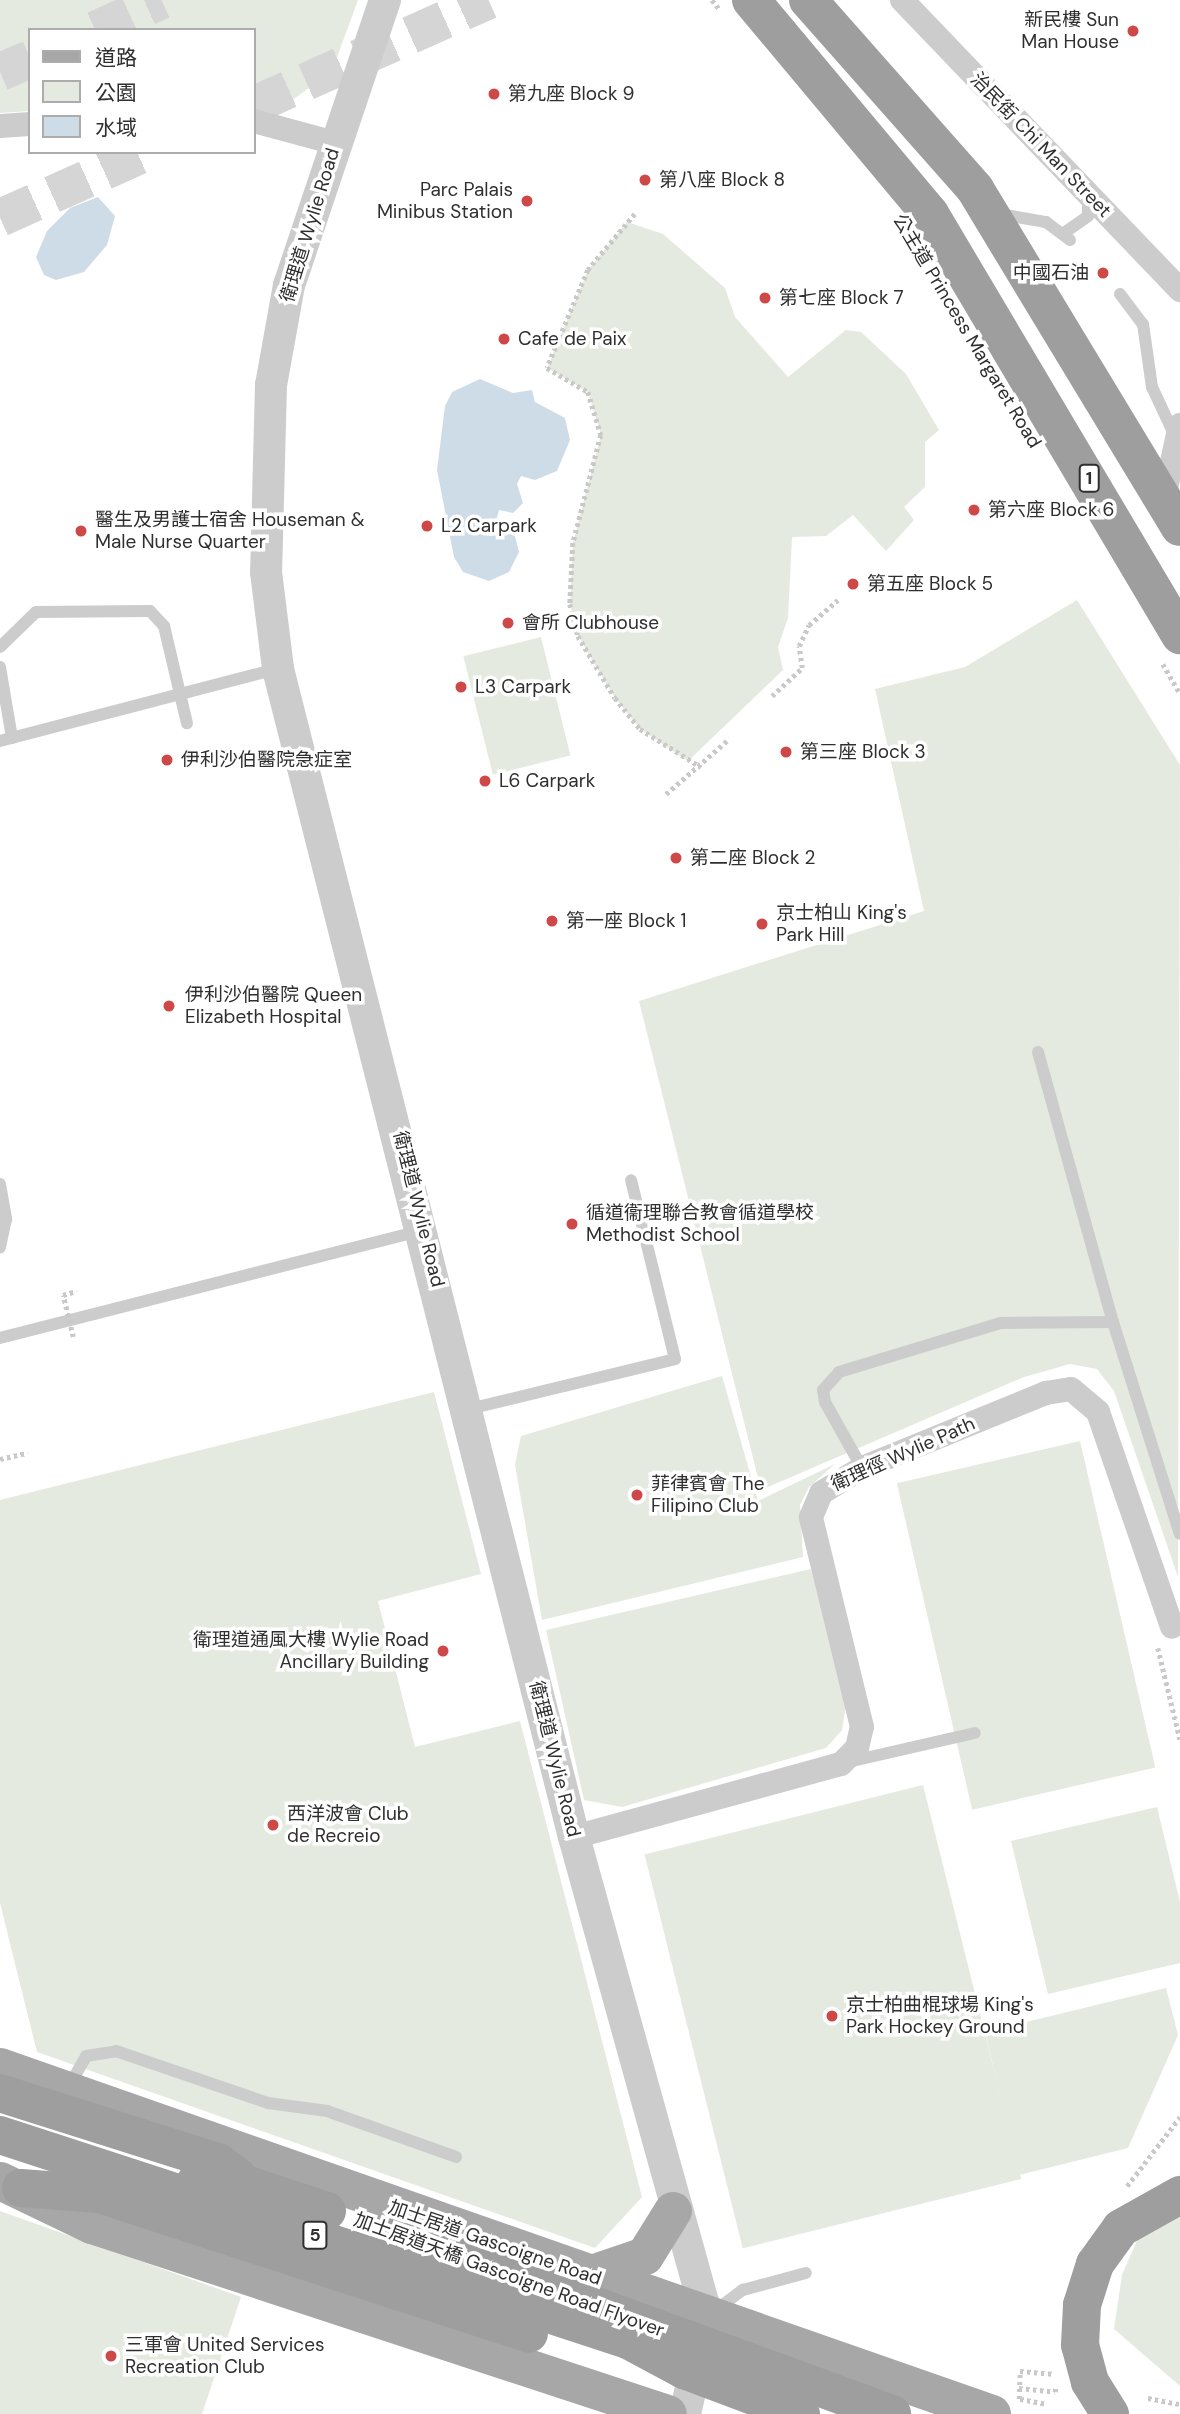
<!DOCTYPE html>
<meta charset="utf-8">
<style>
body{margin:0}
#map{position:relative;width:1180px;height:2414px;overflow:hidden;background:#fff;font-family:"DM Sans","Noto Sans TC",sans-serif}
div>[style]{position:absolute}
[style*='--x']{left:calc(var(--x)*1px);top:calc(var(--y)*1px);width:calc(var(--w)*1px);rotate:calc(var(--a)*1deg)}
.green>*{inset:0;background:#e4eadf;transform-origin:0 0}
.water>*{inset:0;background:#cedce8}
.trunk-tunnel>*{height:38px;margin-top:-19px;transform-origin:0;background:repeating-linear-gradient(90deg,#d5d5d5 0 38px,transparent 0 57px)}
.path>*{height:4.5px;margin-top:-2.25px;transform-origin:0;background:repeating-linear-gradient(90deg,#c9c9c9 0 3.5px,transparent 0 7px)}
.service>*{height:12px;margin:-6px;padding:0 6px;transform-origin:6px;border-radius:6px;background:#ccc}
.minor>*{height:24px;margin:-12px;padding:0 12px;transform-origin:12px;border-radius:12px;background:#ccc}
.tertiary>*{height:32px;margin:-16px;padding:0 16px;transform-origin:16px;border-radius:16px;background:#ccc}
.primary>*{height:38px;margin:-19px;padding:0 19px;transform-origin:19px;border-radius:19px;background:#a7a7a7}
.trunk>*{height:38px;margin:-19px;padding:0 19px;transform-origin:19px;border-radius:19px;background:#9e9e9e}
.path-bridge>*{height:4.5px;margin-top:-2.25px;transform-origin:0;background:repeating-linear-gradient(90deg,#c9c9c9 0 3.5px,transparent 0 7px)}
.service-bridge>*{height:12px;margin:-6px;padding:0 6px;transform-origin:6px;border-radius:6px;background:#ccc}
.trunk-bridge>*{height:38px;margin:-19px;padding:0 19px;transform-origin:19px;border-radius:19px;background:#9e9e9e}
.dots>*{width:19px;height:19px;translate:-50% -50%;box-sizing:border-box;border:4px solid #fff;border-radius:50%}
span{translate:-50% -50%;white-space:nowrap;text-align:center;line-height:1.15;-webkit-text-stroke:7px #fff;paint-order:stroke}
.shield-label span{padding:2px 5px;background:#fff;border:2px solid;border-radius:5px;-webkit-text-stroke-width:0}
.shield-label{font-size:18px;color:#2f2f2f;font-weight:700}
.poi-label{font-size:19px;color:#2f2f2f}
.right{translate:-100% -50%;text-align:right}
.left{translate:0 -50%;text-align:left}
.street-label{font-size:19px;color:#2f2f2f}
.legend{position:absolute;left:28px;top:28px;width:228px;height:126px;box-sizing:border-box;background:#fff;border:2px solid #acacac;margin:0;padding:9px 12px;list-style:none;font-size:21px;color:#2f2f2f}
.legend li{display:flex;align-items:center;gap:14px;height:35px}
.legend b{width:35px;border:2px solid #acacac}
</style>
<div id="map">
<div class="green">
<div style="clip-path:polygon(0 0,358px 0,332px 71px,291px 101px,254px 100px,254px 30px,30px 30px,30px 111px,0 113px)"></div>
<div style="clip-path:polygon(627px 222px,663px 234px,725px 288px,735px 317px,788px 377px,846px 330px,861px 332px,906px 374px,939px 430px,925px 442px,925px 487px,904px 507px,914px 520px,886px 551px,853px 515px,826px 536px,792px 537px,788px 618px,778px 647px,783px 670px,688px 761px,640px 729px,615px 698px,578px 636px,570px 604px,573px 543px,601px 435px,588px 392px,547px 368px,588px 270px)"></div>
<div style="clip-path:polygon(1077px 600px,1180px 765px,1178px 1577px,1114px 1391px,1097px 1369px,1070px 1364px,1024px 1377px,761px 1490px,639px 1001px,924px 911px,875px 689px,965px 667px)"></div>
<div style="left:541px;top:637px;width:122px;height:80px;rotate:76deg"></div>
<div style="clip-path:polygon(722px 1376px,758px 1501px,835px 1464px,809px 1487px,800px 1505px,803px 1557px,542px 1620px,515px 1465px,521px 1436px)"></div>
<div style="clip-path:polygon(434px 1392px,481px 1574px,378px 1601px,415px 1747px,520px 1721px,642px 2197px,595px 2248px,37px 2052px,0 1903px,0 1500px)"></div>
<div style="left:1080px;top:1441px;width:335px;height:188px;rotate:77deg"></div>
<div style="clip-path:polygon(811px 1569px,847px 1698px,842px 1730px,826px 1748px,622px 1807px,584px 1800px,546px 1630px)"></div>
<div style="left:923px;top:1785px;width:406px;height:287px;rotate:76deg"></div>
<div style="clip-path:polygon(1157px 1807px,1180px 1902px,1180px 1963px,1048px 1994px,1011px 1841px)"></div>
<div style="clip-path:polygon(1166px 1988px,1178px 2035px,1128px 2148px,1019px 2175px,985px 2032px)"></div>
<div style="clip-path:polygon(0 2211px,241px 2297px,202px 2414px,0 2414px)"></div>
<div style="clip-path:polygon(1180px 2211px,1180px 2386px,1114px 2329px,1122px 2275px,1138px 2238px)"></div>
</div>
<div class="water">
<div style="clip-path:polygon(98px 197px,115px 216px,107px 245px,84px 272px,56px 280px,44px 275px,36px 257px,47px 231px,70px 208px)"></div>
<div style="clip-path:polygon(480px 379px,513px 393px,532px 390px,535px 402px,565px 418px,570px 440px,557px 471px,535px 480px,521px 476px,517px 484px,523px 503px,513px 513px,499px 510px,497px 518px,513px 529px,519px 552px,509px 572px,489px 581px,463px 572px,454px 557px,437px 470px,445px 406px,452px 392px)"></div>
</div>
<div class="trunk-tunnel">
<div style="--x:95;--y:30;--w:73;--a:-24.1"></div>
<div style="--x:0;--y:72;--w:33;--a:-23"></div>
<div style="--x:254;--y:105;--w:257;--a:-24.1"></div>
<div style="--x:0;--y:218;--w:161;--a:-24.2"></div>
</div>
<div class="path">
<div style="--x:712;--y:0;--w:13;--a:51"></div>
<div style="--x:635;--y:214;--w:73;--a:130"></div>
<div style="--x:588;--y:270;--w:106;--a:112.7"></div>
<div style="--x:547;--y:368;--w:48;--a:30.3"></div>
<div style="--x:588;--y:392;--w:45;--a:73.2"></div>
<div style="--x:601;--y:435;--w:112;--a:104.5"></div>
<div style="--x:573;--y:543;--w:61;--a:92.8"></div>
<div style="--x:570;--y:604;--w:33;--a:76"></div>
<div style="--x:578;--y:636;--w:72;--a:59.2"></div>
<div style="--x:615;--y:698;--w:40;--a:51"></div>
<div style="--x:640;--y:729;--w:72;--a:31.9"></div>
<div style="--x:1163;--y:664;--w:34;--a:60"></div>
<div style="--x:772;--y:696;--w:41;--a:-43"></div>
<div style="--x:802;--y:668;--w:22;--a:-98"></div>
<div style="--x:799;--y:646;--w:23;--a:-65"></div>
<div style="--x:809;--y:625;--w:38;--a:-41"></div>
<div style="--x:666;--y:794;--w:84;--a:-41.1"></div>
<div style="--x:0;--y:1459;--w:28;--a:-13"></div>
<div style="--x:1158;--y:1648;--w:94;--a:76.4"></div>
<div style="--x:1127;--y:2186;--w:87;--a:-52.5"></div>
<div style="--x:1019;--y:2388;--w:36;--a:6"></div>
<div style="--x:1055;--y:2392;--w:6;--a:-81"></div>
<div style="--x:1148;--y:2398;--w:33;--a:11"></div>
<div style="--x:1044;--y:2404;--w:25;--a:-169"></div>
<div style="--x:1019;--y:2399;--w:28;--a:-88"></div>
<div style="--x:1020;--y:2371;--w:35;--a:5"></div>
</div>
<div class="service">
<div style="--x:1000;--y:214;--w:47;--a:9.9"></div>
<div style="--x:1046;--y:222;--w:30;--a:37"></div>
<div style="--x:1064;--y:233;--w:29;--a:-35"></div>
<div style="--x:1088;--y:216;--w:18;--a:-90"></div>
<div style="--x:1120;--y:294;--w:38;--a:53"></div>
<div style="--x:1143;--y:324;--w:64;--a:81.9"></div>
<div style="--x:1152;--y:387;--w:52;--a:64.9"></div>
<div style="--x:0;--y:647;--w:50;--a:-44.2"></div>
<div style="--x:36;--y:612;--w:114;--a:-0.5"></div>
<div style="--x:150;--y:611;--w:21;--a:47"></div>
<div style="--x:0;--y:667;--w:72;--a:80.4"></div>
<div style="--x:0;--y:741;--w:286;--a:-14.6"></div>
<div style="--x:1038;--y:1052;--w:280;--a:74.5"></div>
<div style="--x:0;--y:1184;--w:36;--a:80"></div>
<div style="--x:6;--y:1219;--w:29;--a:102"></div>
<div style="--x:0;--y:1338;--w:434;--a:-14.3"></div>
<div style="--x:469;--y:1409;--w:212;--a:-13.6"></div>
<div style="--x:675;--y:1359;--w:184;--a:-103.8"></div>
<div style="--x:862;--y:1468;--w:76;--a:-119.3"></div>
<div style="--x:825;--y:1402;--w:12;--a:-99"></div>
<div style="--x:823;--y:1390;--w:24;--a:-48"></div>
<div style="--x:839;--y:1372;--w:168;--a:-16.9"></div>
<div style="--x:1000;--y:1323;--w:113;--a:-0.5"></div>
<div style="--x:1113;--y:1322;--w:222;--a:72.5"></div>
<div style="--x:848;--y:1762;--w:130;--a:-12.9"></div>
<div style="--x:69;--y:2086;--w:34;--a:-60"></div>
<div style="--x:86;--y:2056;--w:30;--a:-9"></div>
<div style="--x:116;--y:2051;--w:161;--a:18.9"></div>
<div style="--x:268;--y:2103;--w:60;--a:7.7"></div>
<div style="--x:327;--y:2111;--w:137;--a:19.6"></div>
<div style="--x:716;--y:2310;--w:34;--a:-37"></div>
<div style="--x:743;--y:2290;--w:65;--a:-15.1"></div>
</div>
<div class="minor">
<div style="--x:902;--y:0;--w:402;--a:46.2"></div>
<div style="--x:254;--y:121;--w:84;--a:15.2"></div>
<div style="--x:0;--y:126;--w:30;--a:-4"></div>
<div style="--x:1164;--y:498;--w:75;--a:-77.6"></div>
<div style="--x:574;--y:1837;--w:277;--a:-15.3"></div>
<div style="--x:841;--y:1764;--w:23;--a:-45"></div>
<div style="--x:857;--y:1748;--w:22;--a:-77"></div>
<div style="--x:862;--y:1727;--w:216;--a:-103.7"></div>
<div style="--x:811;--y:1517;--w:26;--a:-67"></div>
<div style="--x:821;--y:1493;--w:48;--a:-31.4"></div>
<div style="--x:862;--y:1468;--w:199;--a:-22.2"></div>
<div style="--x:1046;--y:1393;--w:25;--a:-9"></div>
<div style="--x:1071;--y:1389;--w:35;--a:40"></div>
<div style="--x:1098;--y:1412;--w:227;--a:71"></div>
</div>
<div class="tertiary">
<div style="--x:385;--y:0;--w:301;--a:108.6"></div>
<div style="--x:289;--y:285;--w:102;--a:100.2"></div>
<div style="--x:271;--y:385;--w:187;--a:91.5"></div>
<div style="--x:266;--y:572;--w:98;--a:82.9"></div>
<div style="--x:278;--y:669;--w:1205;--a:75.78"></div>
<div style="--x:574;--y:1837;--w:498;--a:74.5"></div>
<div style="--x:707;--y:2317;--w:99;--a:102.8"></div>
</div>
<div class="primary">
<div style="--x:0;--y:2067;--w:1051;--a:19.28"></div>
<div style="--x:0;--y:2181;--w:102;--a:25.6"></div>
<div style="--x:92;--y:2225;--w:606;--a:18.17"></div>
<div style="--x:589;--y:2275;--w:59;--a:-18.7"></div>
<div style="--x:645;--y:2256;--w:53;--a:-58.1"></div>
</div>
<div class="trunk">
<div style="--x:751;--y:0;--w:279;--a:50.1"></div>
<div style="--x:930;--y:214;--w:490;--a:59.3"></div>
<div style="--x:808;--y:0;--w:252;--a:48.5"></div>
<div style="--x:975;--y:189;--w:395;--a:58.8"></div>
<div style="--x:0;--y:2093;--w:229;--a:17.6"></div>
<div style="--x:218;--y:2162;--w:25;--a:37"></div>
<div style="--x:0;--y:2135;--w:661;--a:18.08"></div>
<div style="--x:628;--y:2340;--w:64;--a:28.2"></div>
<div style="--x:196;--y:2181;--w:55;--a:5.2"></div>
<div style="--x:251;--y:2186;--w:80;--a:18.2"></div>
<div style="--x:21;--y:2188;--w:78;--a:4.4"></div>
<div style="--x:99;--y:2194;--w:452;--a:18"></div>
<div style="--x:1110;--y:2414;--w:38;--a:-122"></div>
<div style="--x:1090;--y:2382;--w:38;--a:-105"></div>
<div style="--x:1080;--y:2345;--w:40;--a:-87.1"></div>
<div style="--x:1082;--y:2305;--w:43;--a:-72.4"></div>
<div style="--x:1095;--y:2264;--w:44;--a:-54.2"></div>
<div style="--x:1121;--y:2228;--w:68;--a:-29.2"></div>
</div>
<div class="path-bridge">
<div style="--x:73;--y:1337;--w:43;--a:-103.4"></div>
<div style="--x:63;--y:1295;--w:14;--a:-17"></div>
</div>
<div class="service-bridge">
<div style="--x:164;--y:626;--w:100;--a:76.7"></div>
</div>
<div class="trunk-bridge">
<div style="--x:399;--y:2234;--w:525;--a:20.06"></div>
<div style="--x:684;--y:2370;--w:125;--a:20.6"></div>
</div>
<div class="dots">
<div style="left:1133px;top:31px;background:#cf4848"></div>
<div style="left:494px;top:94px;background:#cf4848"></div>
<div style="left:645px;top:180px;background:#cf4848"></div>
<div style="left:527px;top:201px;background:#cf4848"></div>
<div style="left:1103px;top:273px;background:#cf4848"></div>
<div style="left:765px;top:298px;background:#cf4848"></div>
<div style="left:504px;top:339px;background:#cf4848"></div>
<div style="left:974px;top:510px;background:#cf4848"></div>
<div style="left:427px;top:526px;background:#cf4848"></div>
<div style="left:81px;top:531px;background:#cf4848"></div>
<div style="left:853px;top:584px;background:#cf4848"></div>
<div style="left:508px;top:623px;background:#cf4848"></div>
<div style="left:461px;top:687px;background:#cf4848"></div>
<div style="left:786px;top:752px;background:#cf4848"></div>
<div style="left:167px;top:760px;background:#cf4848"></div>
<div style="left:485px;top:781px;background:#cf4848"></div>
<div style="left:676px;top:858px;background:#cf4848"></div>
<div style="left:552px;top:921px;background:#cf4848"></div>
<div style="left:762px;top:924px;background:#cf4848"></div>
<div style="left:169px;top:1006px;background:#cf4848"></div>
<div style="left:572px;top:1224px;background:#cf4848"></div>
<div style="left:637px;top:1495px;background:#cf4848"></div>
<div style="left:443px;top:1651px;background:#cf4848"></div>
<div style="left:273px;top:1825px;background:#cf4848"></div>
<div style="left:832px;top:2016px;background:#cf4848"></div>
<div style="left:111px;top:2356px;background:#cf4848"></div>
</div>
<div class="shield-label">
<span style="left:1089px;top:478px">1</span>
<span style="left:315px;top:2235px">5</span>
</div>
<div class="poi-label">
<span class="right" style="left:1119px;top:31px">新民樓 Sun<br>Man House</span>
<span class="left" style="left:508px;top:94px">第九座 Block 9</span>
<span class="left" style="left:659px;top:180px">第八座 Block 8</span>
<span class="right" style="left:513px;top:201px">Parc Palais<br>Minibus Station</span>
<span class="right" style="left:1089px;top:273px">中國石油</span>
<span class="left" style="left:779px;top:298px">第七座 Block 7</span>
<span class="left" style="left:518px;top:339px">Cafe de Paix</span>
<span class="left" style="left:988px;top:510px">第六座 Block 6</span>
<span class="left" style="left:95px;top:531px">醫生及男護士宿舍 Houseman &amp;<br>Male Nurse Quarter</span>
<span class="left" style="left:441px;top:526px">L2 Carpark</span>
<span class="left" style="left:867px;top:584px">第五座 Block 5</span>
<span class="left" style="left:522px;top:623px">會所 Clubhouse</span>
<span class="left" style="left:475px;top:687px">L3 Carpark</span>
<span class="left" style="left:800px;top:752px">第三座 Block 3</span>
<span class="left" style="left:181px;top:760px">伊利沙伯醫院急症室</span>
<span class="left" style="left:499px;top:781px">L6 Carpark</span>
<span class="left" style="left:690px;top:858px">第二座 Block 2</span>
<span class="left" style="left:776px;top:924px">京士柏山 King's<br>Park Hill</span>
<span class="left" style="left:566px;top:921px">第一座 Block 1</span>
<span class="left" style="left:185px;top:1006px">伊利沙伯醫院 Queen<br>Elizabeth Hospital</span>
<span class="left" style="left:586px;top:1224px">循道衞理聯合教會循道學校<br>Methodist School</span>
<span class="left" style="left:651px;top:1495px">菲律賓會 The<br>Filipino Club</span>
<span class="right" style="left:429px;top:1651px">衛理道通風大樓 Wylie Road<br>Ancillary Building</span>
<span class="left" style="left:287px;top:1825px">西洋波會 Club<br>de Recreio</span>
<span class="left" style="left:846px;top:2016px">京士柏曲棍球場 King's<br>Park Hockey Ground</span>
<span class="left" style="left:125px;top:2356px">三軍會 United Services<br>Recreation Club</span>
</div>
<div class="street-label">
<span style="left:1041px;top:145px;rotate:46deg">治民街 Chi Man Street</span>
<span style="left:310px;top:225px;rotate:-73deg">衛理道 Wylie Road</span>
<span style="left:967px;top:331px;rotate:59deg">公主道 Princess Margaret Road</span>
<span style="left:419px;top:1209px;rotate:76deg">衛理道 Wylie Road</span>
<span style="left:903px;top:1454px;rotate:-24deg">衛理徑 Wylie Path</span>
<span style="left:555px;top:1759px;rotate:76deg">衛理道 Wylie Road</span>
<span style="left:495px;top:2243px;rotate:19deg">加士居道 Gascoigne Road</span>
<span style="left:509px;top:2275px;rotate:20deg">加士居道天橋 Gascoigne Road Flyover</span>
</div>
<ul class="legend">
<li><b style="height:9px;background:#a7a7a7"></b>道路</li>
<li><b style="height:19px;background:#e4eadf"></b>公園</li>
<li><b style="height:19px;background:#cedce8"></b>水域</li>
</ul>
</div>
